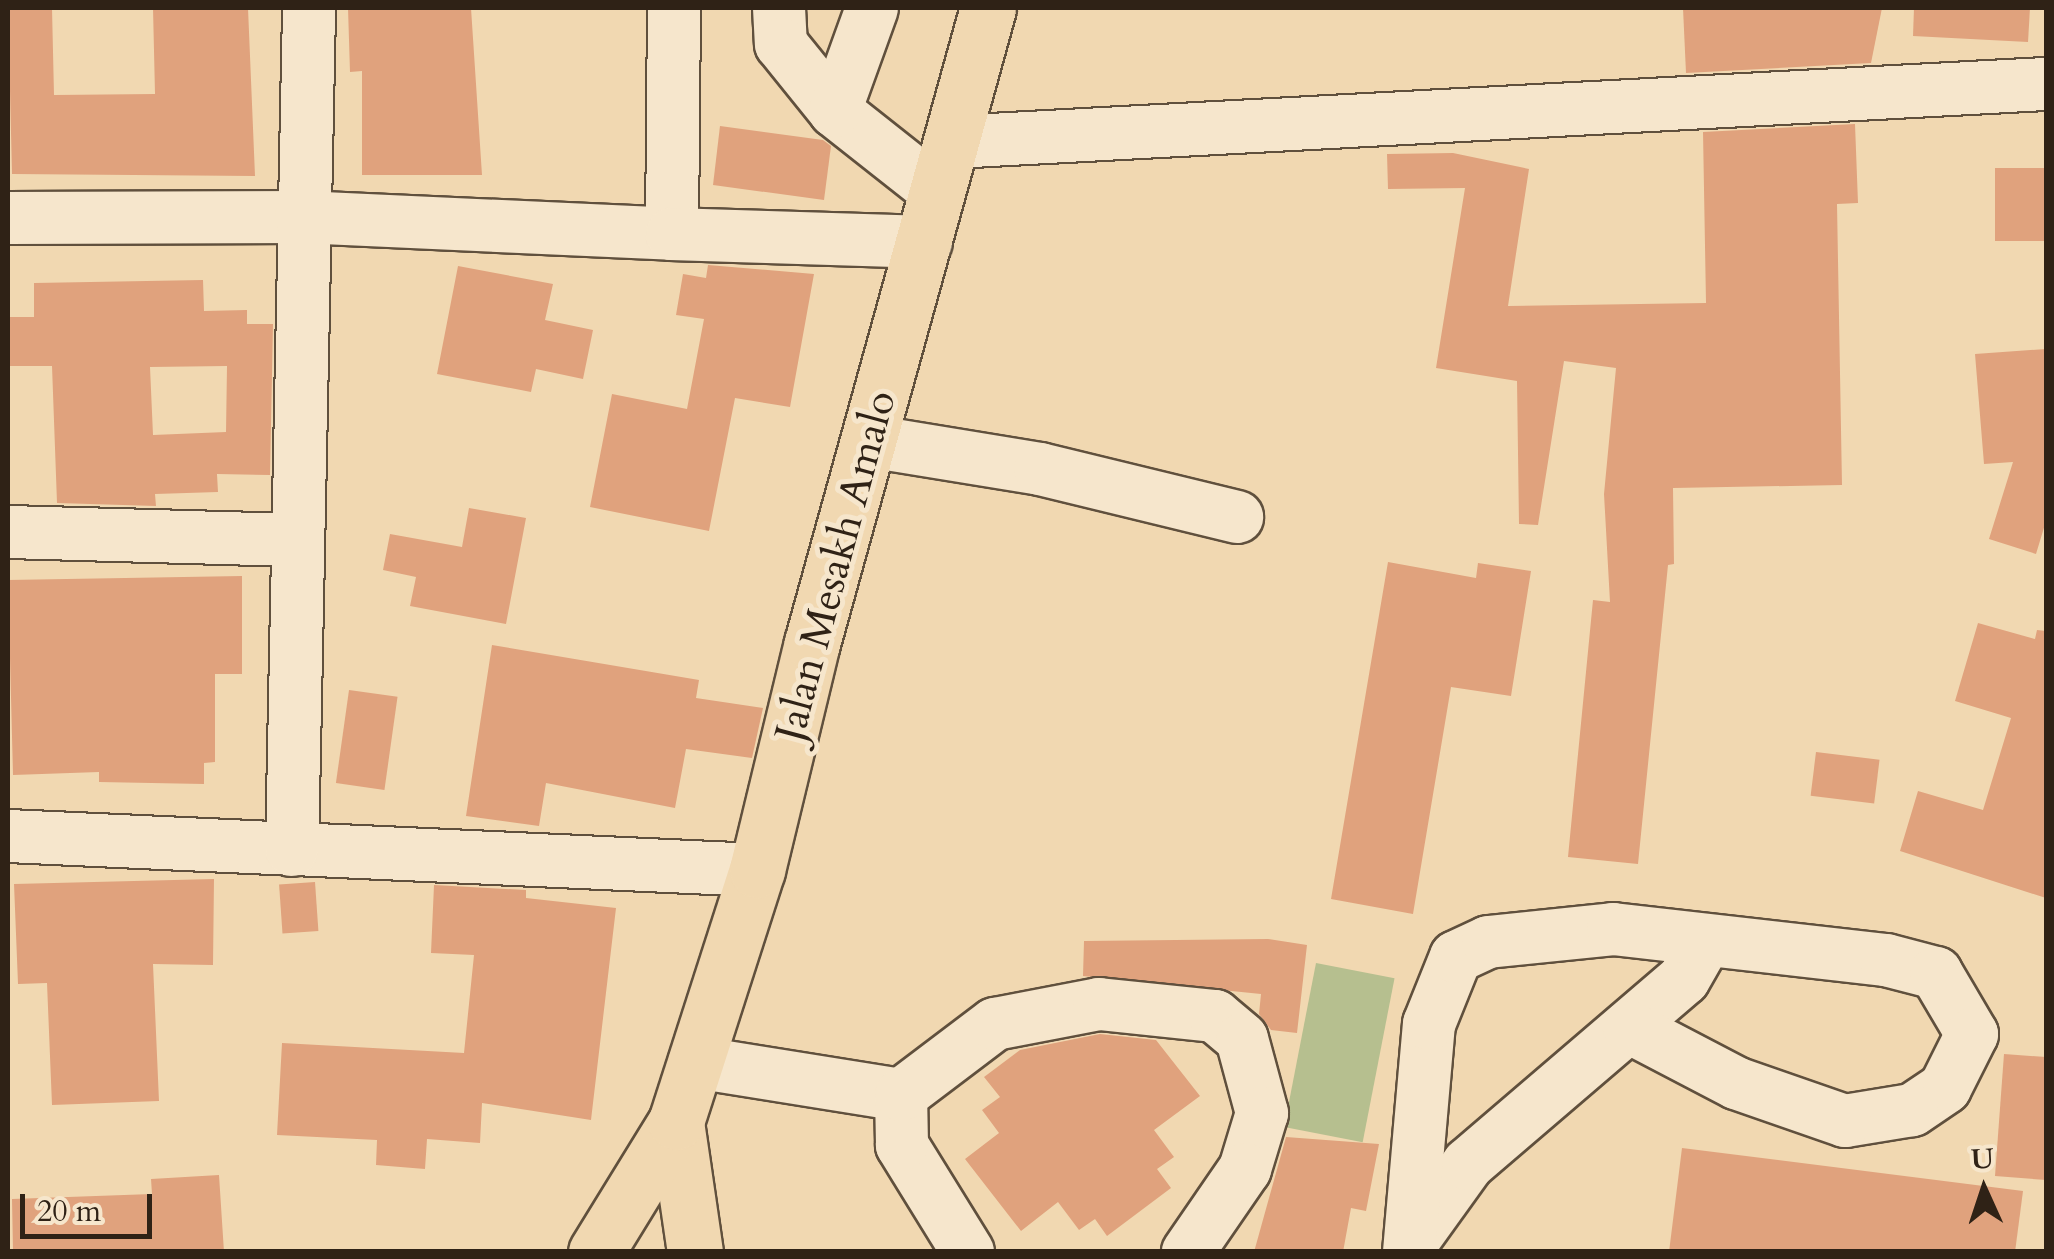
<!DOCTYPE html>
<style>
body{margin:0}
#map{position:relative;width:2054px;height:1259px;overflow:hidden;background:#f1d8b1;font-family:Cardo,serif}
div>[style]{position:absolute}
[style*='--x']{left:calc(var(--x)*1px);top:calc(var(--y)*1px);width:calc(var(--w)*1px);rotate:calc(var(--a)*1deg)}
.green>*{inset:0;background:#b6bf8f;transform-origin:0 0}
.building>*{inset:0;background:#e0a27d;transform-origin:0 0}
.roads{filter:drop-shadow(2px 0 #60503d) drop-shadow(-2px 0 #60503d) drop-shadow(0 2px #60503d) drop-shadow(0 -2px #60503d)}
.minor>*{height:52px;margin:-26px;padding:0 26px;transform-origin:26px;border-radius:26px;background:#f6e6cc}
.major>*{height:55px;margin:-27.5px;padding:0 27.5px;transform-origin:27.5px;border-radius:27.5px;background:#f1d8b1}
span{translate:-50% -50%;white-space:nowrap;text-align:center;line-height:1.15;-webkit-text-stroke:10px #f6e6cc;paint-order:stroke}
.street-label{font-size:42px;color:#2f2216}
.frame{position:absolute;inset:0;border:10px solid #2f2216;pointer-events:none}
.north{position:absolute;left:1934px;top:1139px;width:100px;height:100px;-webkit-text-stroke:8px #f6e6cc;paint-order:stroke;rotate:357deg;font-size:28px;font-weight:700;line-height:40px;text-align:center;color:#2f2216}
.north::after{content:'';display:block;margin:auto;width:35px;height:45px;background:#2f2216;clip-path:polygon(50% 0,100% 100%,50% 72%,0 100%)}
.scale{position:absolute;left:20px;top:1194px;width:132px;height:45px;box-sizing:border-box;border:5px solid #2f2216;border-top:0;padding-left:12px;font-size:30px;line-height:35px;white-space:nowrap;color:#2f2216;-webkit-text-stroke:8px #f6e6cc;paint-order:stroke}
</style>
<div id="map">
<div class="green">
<div style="left:1316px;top:963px;width:80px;height:167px;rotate:11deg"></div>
</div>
<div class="building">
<div style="clip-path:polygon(8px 8px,52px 8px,54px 95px,155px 94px,153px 8px,248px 8px,255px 176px,12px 174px)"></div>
<div style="clip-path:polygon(348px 8px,471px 8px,482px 175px,362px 175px,362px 71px,350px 72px)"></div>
<div style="clip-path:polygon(1683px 8px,1882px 8px,1871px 63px,1686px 73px)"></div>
<div style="clip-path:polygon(1914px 8px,2030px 8px,2028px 42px,1913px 36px)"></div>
<div style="clip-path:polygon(1855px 124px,1858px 203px,1837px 204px,1842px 485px,1673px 488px,1674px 564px,1668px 565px,1638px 864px,1568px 857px,1593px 600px,1610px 602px,1604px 494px,1616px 368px,1564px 361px,1538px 525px,1519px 524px,1517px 381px,1436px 368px,1465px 188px,1388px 189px,1387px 154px,1453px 153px,1529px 169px,1508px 306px,1706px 303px,1703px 132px)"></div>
<div style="clip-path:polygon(720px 126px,823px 140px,831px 146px,824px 200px,713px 185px)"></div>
<div style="left:2046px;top:168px;width:73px;height:51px;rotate:90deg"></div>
<div style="clip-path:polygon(708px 265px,814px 274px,790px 407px,735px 398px,709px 531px,590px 507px,612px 394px,687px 409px,704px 319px,676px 315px,683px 274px,706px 278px)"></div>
<div style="clip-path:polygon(458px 266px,553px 284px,545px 320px,593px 330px,583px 379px,536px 369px,531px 392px,437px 374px)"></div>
<div style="clip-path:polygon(evenodd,203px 280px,204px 311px,247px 310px,247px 324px,273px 324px,270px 475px,217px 474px,218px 492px,155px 494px,156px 506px,57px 503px,52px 366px,8px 366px,8px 317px,34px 317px,34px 283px,203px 280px,227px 366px,226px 432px,153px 435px,150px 367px,227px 366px)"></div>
<div style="clip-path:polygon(2046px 349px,2046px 521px,2036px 554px,1989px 539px,2013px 462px,1984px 464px,1975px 354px)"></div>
<div style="clip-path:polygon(469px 508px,526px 518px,506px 624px,410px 606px,416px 577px,383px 570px,390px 534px,462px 547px)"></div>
<div style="clip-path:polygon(1388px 562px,1476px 578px,1478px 563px,1531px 571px,1511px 696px,1451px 687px,1413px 914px,1331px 899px)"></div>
<div style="clip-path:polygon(242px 576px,242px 674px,215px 674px,215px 762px,204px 763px,204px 784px,99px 782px,99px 772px,13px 775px,8px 580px)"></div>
<div style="clip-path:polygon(1978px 623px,2035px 639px,2037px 630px,2046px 631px,2046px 898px,1900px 851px,1918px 791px,1983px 810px,2011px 718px,1955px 701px)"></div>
<div style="clip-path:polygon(492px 645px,699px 680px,696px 698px,763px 708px,752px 758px,686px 749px,675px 808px,546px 783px,539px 826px,466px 816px)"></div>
<div style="left:349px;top:690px;width:49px;height:94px;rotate:8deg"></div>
<div style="left:1816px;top:752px;width:64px;height:44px;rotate:7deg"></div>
<div style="clip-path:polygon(214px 879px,213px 965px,153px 964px,159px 1101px,52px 1105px,47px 983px,18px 984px,14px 884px)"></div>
<div style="left:315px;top:882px;width:49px;height:36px;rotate:86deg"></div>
<div style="clip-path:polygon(434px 885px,526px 890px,526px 898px,616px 908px,591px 1120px,482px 1103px,480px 1143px,427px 1139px,425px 1169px,376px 1165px,377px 1140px,277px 1135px,282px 1043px,464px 1053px,474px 955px,431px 953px)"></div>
<div style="clip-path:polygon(1268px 939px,1307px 945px,1297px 1033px,1271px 1030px,1259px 1014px,1261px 994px,1083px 976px,1084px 941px)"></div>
<div style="clip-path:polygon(1100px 1034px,1156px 1040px,1200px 1096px,1154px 1130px,1174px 1157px,1157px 1169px,1171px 1188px,1107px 1236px,1095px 1219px,1079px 1230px,1058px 1202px,1021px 1231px,965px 1159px,999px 1133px,982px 1110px,1000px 1097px,984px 1077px,1020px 1050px)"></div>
<div style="clip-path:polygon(2004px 1054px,2046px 1057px,2046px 1180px,1995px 1176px)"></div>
<div style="clip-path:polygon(1286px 1137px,1379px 1144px,1366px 1211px,1351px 1208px,1343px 1252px,1254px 1252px)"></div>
<div style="clip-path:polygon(1682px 1148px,2023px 1191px,2015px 1252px,1669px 1252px)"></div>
<div style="clip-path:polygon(219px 1175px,224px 1252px,13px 1252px,12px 1199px,152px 1194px,151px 1179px)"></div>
</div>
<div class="roads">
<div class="minor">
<div style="--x:779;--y:8;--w:36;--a:87"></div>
<div style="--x:781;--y:44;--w:86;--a:51.1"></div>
<div style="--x:835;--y:111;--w:132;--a:38.3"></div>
<div style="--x:835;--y:111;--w:109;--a:-70.2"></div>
<div style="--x:953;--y:142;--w:1095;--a:-3.04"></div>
<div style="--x:8;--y:218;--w:293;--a:-0.2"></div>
<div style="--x:301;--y:217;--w:371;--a:2.6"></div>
<div style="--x:672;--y:234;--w:226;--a:-89.5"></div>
<div style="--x:672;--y:234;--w:254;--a:1.8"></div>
<div style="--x:869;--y:441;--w:173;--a:9.3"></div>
<div style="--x:1040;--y:469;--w:203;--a:13.7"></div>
<div style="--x:8;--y:532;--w:285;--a:1.6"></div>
<div style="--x:8;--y:836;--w:750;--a:2.6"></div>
<div style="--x:292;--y:850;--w:842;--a:-88.84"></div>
<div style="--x:695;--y:1062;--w:209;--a:9.1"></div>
<div style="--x:1417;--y:1235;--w:87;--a:-54.3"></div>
<div style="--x:1468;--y:1164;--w:284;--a:-40.6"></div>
<div style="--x:1684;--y:979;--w:43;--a:-60.4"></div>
<div style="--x:968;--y:1252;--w:126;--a:-121.7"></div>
<div style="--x:902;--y:1145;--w:50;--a:-91.1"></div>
<div style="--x:901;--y:1095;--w:118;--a:-37.1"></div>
<div style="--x:995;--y:1024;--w:106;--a:-10.9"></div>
<div style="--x:1099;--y:1004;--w:117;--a:5.9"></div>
<div style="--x:1215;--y:1016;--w:35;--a:40"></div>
<div style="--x:1242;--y:1039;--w:77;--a:74.9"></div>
<div style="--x:1262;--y:1113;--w:59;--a:106.9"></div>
<div style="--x:1245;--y:1169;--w:101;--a:124.5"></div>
<div style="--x:1409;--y:1252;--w:229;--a:-85"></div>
<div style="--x:1429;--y:1024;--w:72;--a:-68.1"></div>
<div style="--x:1456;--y:957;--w:35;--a:-25"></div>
<div style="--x:1488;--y:942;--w:126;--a:-5.9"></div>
<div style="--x:1613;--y:929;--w:275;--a:6.5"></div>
<div style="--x:1886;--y:960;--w:52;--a:14.6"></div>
<div style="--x:1936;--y:973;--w:71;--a:59.5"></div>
<div style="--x:1972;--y:1034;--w:60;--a:116.6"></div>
<div style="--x:1945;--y:1088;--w:40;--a:146"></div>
<div style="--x:1912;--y:1110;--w:68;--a:170.7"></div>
<div style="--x:1845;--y:1121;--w:115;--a:-160.8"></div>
<div style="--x:1736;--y:1083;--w:121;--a:-152.4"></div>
</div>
<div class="major">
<div style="--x:676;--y:1122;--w:131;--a:81.7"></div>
<div style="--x:596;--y:1252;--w:153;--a:-58.4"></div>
<div style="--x:676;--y:1122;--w:265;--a:-72.2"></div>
<div style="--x:757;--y:870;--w:234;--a:-76.4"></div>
<div style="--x:812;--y:643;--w:659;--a:-74.51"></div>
</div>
</div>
<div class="street-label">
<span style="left:836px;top:566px;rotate:-75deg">Jalan Mesakh Amalo</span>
</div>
<div class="frame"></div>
<div class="north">U</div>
<div class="scale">20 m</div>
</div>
